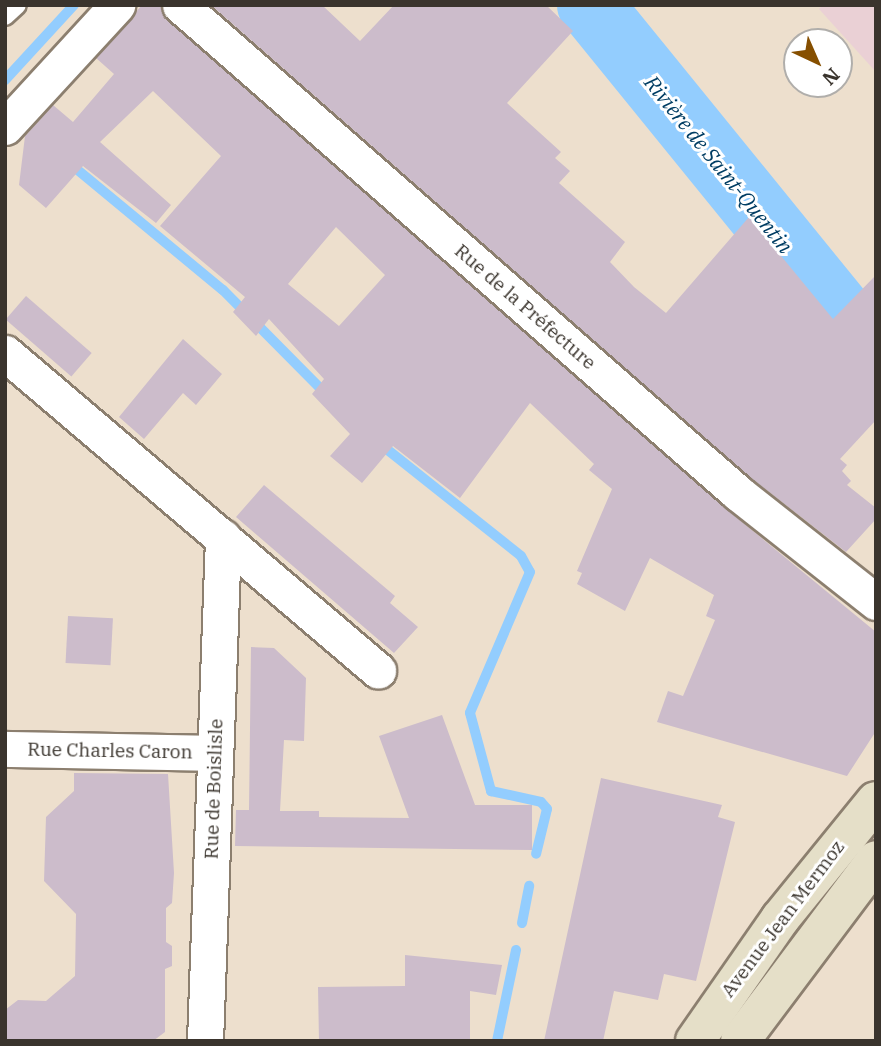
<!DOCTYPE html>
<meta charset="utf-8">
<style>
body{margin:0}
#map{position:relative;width:881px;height:1046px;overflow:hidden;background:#eddfcd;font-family:"IBM Plex Serif",serif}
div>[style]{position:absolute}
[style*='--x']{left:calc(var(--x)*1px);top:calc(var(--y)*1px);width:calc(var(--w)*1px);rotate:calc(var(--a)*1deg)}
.industrial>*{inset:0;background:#ead0d5}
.stream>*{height:10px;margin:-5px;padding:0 5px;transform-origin:5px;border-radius:5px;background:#93cdfe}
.river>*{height:66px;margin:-33px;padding:0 33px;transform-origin:33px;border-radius:33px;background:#93cdfe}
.building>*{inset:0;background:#ccbccb;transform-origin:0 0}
.roads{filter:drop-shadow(2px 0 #8c7f6f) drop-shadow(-2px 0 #8c7f6f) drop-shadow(0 2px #8c7f6f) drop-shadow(0 -2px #8c7f6f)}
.service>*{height:18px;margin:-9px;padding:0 9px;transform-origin:9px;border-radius:9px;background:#fff}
.minor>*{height:35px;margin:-17.5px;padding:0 17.5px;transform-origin:17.5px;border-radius:17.5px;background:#fff}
.secondary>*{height:38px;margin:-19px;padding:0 19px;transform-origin:19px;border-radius:19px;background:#e5dfc8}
span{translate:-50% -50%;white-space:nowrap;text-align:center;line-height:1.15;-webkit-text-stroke:6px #fff;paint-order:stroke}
.street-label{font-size:19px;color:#3a342d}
.water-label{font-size:21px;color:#003d63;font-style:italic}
.frame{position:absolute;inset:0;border:7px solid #3a342d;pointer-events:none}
.north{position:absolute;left:783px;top:28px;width:70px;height:70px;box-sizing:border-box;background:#fff;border:2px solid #b0aeab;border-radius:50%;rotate:136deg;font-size:19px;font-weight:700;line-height:28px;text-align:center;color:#3a342d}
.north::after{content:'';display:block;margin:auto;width:24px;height:32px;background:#864f00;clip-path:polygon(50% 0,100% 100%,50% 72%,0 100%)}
</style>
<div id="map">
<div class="industrial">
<div style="clip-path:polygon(823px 5px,876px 5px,876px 72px,819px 9px)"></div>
</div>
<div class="stream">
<div style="--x:5;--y:80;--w:102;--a:-47.4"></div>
<div style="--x:68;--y:162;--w:201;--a:39.6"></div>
<div style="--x:223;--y:290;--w:146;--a:45.3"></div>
<div style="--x:379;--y:443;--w:181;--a:38.5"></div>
<div style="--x:521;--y:556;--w:18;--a:61"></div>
<div style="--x:530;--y:572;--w:153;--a:113.1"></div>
<div style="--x:470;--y:713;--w:81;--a:74.9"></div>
<div style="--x:491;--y:791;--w:51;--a:12.4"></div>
<div style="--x:541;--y:802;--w:9;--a:49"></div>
<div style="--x:547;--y:809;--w:46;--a:103.7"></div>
<div style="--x:522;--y:923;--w:38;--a:-79"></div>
<div style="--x:497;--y:1041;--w:93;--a:-78.2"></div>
</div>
<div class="river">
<div style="--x:590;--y:5;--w:409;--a:50.9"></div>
</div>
<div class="building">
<div style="clip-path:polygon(evenodd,142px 5px,160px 5px,167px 20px,725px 508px,876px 632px,876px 731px,847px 776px,657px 722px,668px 691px,683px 696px,715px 620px,706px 616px,714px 595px,650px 558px,625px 611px,577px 584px,582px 573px,577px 571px,612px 489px,589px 470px,594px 464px,530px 403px,460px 498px,393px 446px,362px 483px,330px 456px,350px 434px,312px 394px,324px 379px,269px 319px,256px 336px,233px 312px,245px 297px,160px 226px,221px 156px,153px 91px,100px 142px,171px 205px,156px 223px,83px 166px,46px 208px,19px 185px,25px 136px,53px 105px,73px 122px,114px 74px,96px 58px,142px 5px,336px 227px,385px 275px,339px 326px,288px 284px,336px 227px)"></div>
<div style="clip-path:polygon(211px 5px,322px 5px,360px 41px,394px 5px,546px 5px,573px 31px,507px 103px,561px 152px,555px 158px,570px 171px,559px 183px,625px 242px,610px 262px,634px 287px,666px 313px,749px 217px,833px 319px,876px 275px,876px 420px,840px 459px,847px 465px,842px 471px,851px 481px,847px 485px,876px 508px,876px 519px,846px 552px,751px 478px)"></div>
<div style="left:26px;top:296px;width:87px;height:31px;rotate:41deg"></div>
<div style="clip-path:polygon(183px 339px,222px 374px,196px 405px,183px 393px,144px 439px,119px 417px)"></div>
<div style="clip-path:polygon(264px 485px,395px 596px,390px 603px,418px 627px,394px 653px,236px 517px)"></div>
<div style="left:68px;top:616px;width:45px;height:47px;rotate:3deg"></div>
<div style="clip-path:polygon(251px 647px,274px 648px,306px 678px,304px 741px,284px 740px,280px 811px,319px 811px,319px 817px,409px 818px,379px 736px,442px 715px,475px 805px,532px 805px,532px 850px,235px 846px,236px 810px,249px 810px)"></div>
<div style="clip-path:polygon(74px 773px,168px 774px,174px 873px,172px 903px,166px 908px,166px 942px,172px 946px,172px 966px,165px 969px,165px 1032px,153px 1041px,5px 1041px,5px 1010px,18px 1000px,46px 1001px,75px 976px,76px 914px,44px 881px,46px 817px,74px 791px)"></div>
<div style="clip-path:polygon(601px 778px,722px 805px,718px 817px,735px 822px,696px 981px,664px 974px,658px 1000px,614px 991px,603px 1041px,544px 1041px)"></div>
<div style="clip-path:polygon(405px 955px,502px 965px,496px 995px,470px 991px,470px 1041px,319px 1041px,318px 987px,405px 986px)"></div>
</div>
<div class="roads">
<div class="service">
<div style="--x:5;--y:16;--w:16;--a:-43"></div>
</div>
<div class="minor">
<div style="--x:180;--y:5;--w:741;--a:41.17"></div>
<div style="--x:738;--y:493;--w:176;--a:38.3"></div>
<div style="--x:5;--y:127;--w:166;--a:-47.4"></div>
<div style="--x:5;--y:353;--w:490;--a:40.4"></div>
<div style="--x:5;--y:749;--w:210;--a:1.1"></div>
<div style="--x:205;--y:1041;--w:504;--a:-87.95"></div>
</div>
<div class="secondary">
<div style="--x:695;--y:1041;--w:149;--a:-55.1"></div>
<div style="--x:780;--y:919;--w:152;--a:-50.9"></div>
<div style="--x:740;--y:1041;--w:226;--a:-53.1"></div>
</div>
</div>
<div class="street-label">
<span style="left:525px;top:307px;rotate:41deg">Rue de la Préfecture</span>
<span style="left:110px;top:751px;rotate:1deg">Rue Charles Caron</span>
<span style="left:214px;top:789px;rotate:-88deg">Rue de Boislisle</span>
<span style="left:783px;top:919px;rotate:-53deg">Avenue Jean Mermoz</span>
</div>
<div class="water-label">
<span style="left:719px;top:164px;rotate:51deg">Rivière de Saint-Quentin</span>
</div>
<div class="frame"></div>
<div class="north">N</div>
</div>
